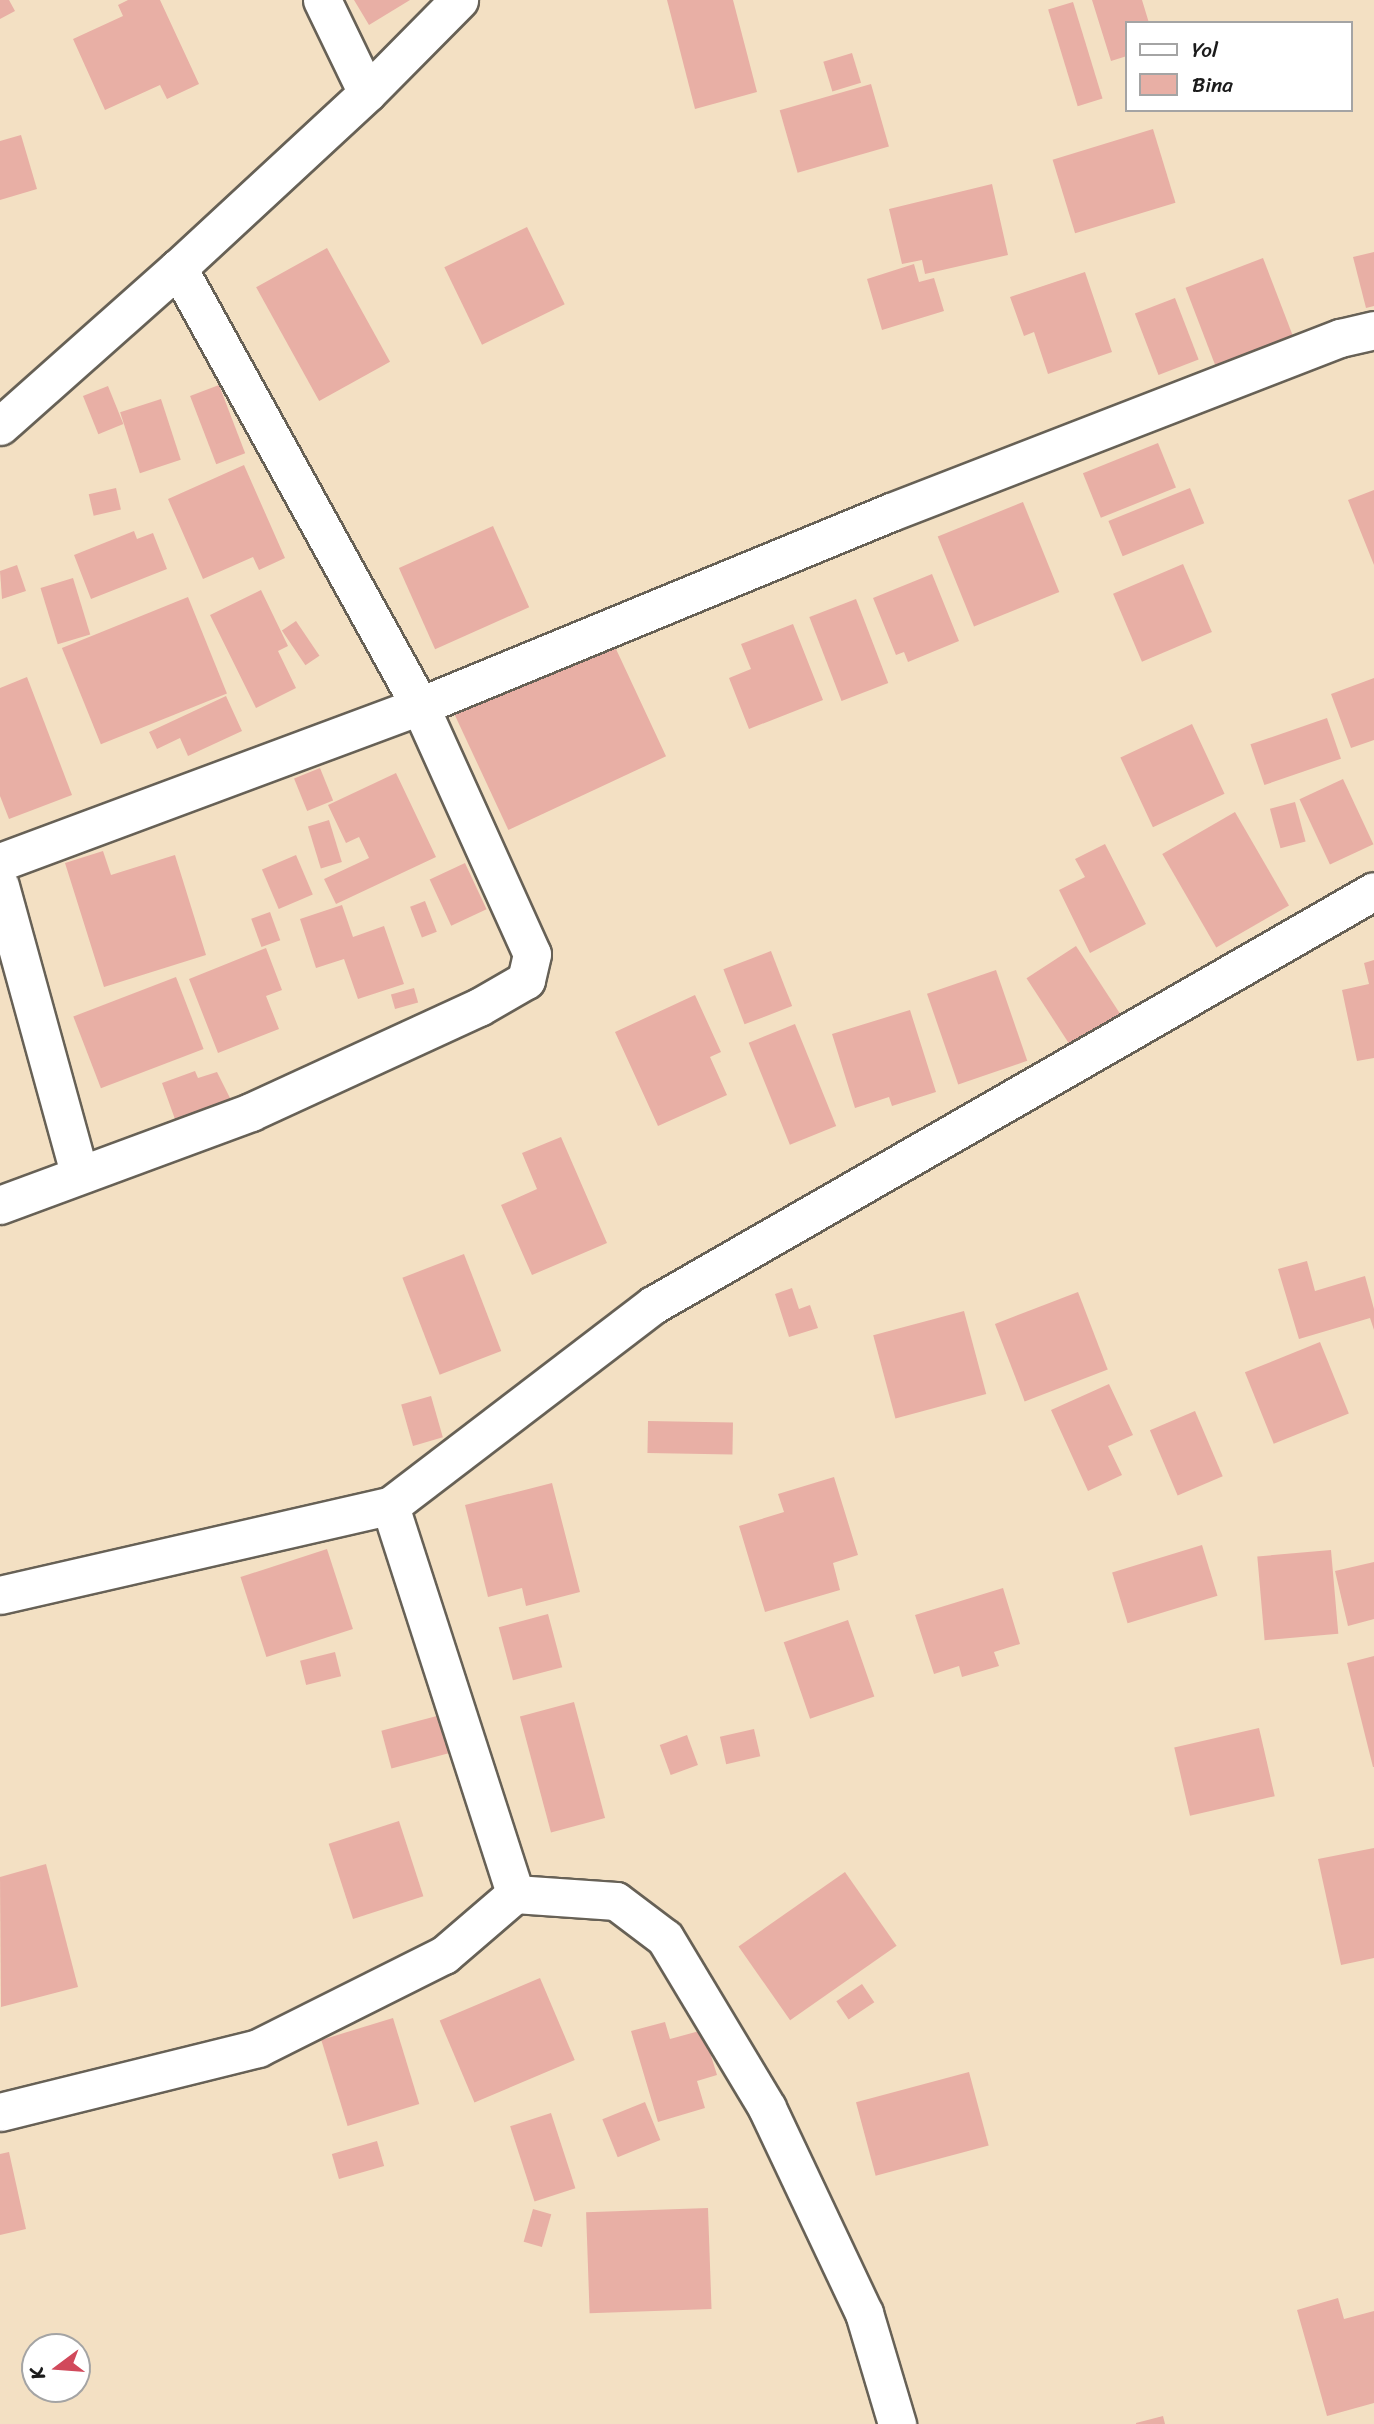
<!DOCTYPE html>
<style>
body{margin:0}
#map{position:relative;width:1374px;height:2424px;overflow:hidden;background:#f3e0c3;font-family:Sriracha,sans-serif}
div>[style]{position:absolute}
[style*='--x']{left:calc(var(--x)*1px);top:calc(var(--y)*1px);width:calc(var(--w)*1px);rotate:calc(var(--a)*1deg)}
.building>*{inset:0;background:#e8afa5;transform-origin:0 0}
.roads{filter:drop-shadow(2px 0 #676156) drop-shadow(-2px 0 #676156) drop-shadow(0 2px #676156) drop-shadow(0 -2px #676156)}
.street>*{height:37px;margin:-18.5px;padding:0 18.5px;transform-origin:18.5px;border-radius:18.5px;background:#fff}
span{translate:-50% -50%;white-space:nowrap;text-align:center;line-height:1.15;-webkit-text-stroke:6px #fff;paint-order:stroke}
.legend{position:absolute;left:1125px;top:21px;width:228px;height:91px;box-sizing:border-box;background:#fff;border:2px solid #a4a4a4;margin:0;padding:9px 12px;list-style:none;font-size:21px;color:#1c1c1c}
.legend li{display:flex;align-items:center;gap:14px;height:35px}
.legend b{width:35px;border:2px solid #a4a4a4}
.north{position:absolute;left:21px;top:2333px;width:70px;height:70px;box-sizing:border-box;background:#fff;border:2px solid #a4a4a4;border-radius:50%;rotate:254deg;font-size:19px;font-weight:700;line-height:28px;text-align:center;color:#1c1c1c}
.north::after{content:'';display:block;margin:auto;width:24px;height:32px;background:#d1495b;clip-path:polygon(50% 0,100% 100%,50% 72%,0 100%)}
</style>
<div id="map">
<div class="building">
<div style="clip-path:polygon(0 0,9px 0,15px 11px,0 19px)"></div>
<div style="clip-path:polygon(128px 0,160px 0,199px 84px,167px 99px,160px 85px,105px 110px,73px 39px,123px 16px,118px 5px)"></div>
<div style="clip-path:polygon(354px 0,410px 0,369px 25px)"></div>
<div style="clip-path:polygon(667px 0,733px 0,757px 92px,695px 109px)"></div>
<div style="clip-path:polygon(1092px 0,1142px 0,1149px 23px,1127px 23px,1127px 56px,1111px 61px)"></div>
<div style="left:1073px;top:2px;width:101px;height:26px;rotate:73deg"></div>
<div style="left:852px;top:53px;width:31px;height:30px;rotate:73deg"></div>
<div style="left:871px;top:84px;width:65px;height:95px;rotate:74deg"></div>
<div style="left:1153px;top:129px;width:77px;height:105px;rotate:73deg"></div>
<div style="clip-path:polygon(21px 135px,37px 189px,0 200px,0 141px)"></div>
<div style="clip-path:polygon(992px 184px,1008px 255px,925px 274px,922px 260px,902px 264px,889px 209px)"></div>
<div style="left:527px;top:227px;width:86px;height:92px;rotate:64deg"></div>
<div style="left:327px;top:248px;width:130px;height:81px;rotate:61deg"></div>
<div style="clip-path:polygon(1374px 252px,1374px 306px,1366px 308px,1353px 257px)"></div>
<div style="left:1263px;top:258px;width:92px;height:83px;rotate:69deg"></div>
<div style="clip-path:polygon(914px 264px,919px 282px,934px 278px,944px 311px,882px 330px,867px 279px)"></div>
<div style="clip-path:polygon(1085px 272px,1112px 352px,1048px 374px,1034px 332px,1024px 336px,1010px 297px)"></div>
<div style="left:1175px;top:298px;width:66px;height:43px;rotate:69deg"></div>
<div style="left:219px;top:385px;width:73px;height:31px;rotate:69deg"></div>
<div style="left:108px;top:386px;width:41px;height:27px;rotate:68deg"></div>
<div style="left:161px;top:399px;width:64px;height:43px;rotate:72deg"></div>
<div style="left:1158px;top:443px;width:48px;height:81px;rotate:68deg"></div>
<div style="clip-path:polygon(244px 465px,285px 558px,259px 570px,253px 557px,203px 579px,168px 499px)"></div>
<div style="left:116px;top:488px;width:22px;height:28px;rotate:77deg"></div>
<div style="left:1190px;top:488px;width:38px;height:88px;rotate:68deg"></div>
<div style="clip-path:polygon(1374px 490px,1374px 565px,1348px 500px)"></div>
<div style="left:1023px;top:502px;width:97px;height:92px;rotate:68deg"></div>
<div style="left:493px;top:526px;width:89px;height:103px;rotate:66deg"></div>
<div style="clip-path:polygon(134px 531px,137px 539px,153px 533px,167px 569px,91px 599px,74px 555px)"></div>
<div style="left:1183px;top:564px;width:74px;height:76px;rotate:67deg"></div>
<div style="clip-path:polygon(17px 565px,26px 591px,2px 599px,0 571px)"></div>
<div style="clip-path:polygon(932px 574px,959px 641px,908px 662px,904px 652px,896px 655px,873px 598px)"></div>
<div style="left:73px;top:578px;width:59px;height:34px;rotate:73deg"></div>
<div style="clip-path:polygon(261px 590px,288px 646px,278px 651px,296px 688px,256px 708px,210px 615px)"></div>
<div style="left:188px;top:597px;width:104px;height:136px;rotate:68deg"></div>
<div style="left:856px;top:599px;width:90px;height:50px;rotate:69deg"></div>
<div style="left:296px;top:621px;width:42px;height:17px;rotate:56deg"></div>
<div style="clip-path:polygon(793px 624px,823px 700px,749px 729px,729px 678px,751px 669px,741px 644px)"></div>
<div style="left:609px;top:634px;width:135px;height:174px;rotate:65deg"></div>
<div style="clip-path:polygon(27px 677px,72px 795px,9px 819px,0 796px,0 688px)"></div>
<div style="clip-path:polygon(1374px 678px,1374px 740px,1351px 748px,1331px 694px)"></div>
<div style="clip-path:polygon(226px 696px,242px 731px,188px 756px,180px 738px,157px 749px,149px 732px)"></div>
<div style="left:1327px;top:718px;width:43px;height:81px;rotate:71deg"></div>
<div style="left:1192px;top:724px;width:77px;height:79px;rotate:65deg"></div>
<div style="left:320px;top:768px;width:35px;height:28px;rotate:68deg"></div>
<div style="clip-path:polygon(396px 773px,436px 857px,336px 904px,324px 879px,369px 858px,359px 837px,346px 843px,328px 805px)"></div>
<div style="left:1343px;top:779px;width:72px;height:48px;rotate:65deg"></div>
<div style="left:1295px;top:802px;width:41px;height:26px;rotate:75deg"></div>
<div style="left:1235px;top:812px;width:108px;height:84px;rotate:60deg"></div>
<div style="left:329px;top:820px;width:44px;height:22px;rotate:73deg"></div>
<div style="clip-path:polygon(1105px 844px,1146px 924px,1090px 953px,1059px 890px,1085px 877px,1075px 859px)"></div>
<div style="clip-path:polygon(103px 851px,111px 875px,175px 855px,206px 955px,104px 987px,65px 863px)"></div>
<div style="left:296px;top:855px;width:43px;height:37px;rotate:67deg"></div>
<div style="left:465px;top:863px;width:51px;height:39px;rotate:65deg"></div>
<div style="left:425px;top:901px;width:33px;height:16px;rotate:69deg"></div>
<div style="clip-path:polygon(342px 905px,353px 937px,384px 926px,404px 984px,358px 999px,344px 959px,316px 968px,300px 919px)"></div>
<div style="left:270px;top:912px;width:30px;height:20px;rotate:70deg"></div>
<div style="left:1076px;top:946px;width:83px;height:59px;rotate:57deg"></div>
<div style="clip-path:polygon(266px 948px,282px 990px,266px 996px,279px 1029px,218px 1053px,189px 979px)"></div>
<div style="left:771px;top:951px;width:59px;height:51px;rotate:69deg"></div>
<div style="clip-path:polygon(1374px 960px,1374px 1058px,1357px 1061px,1342px 990px,1369px 984px,1364px 963px)"></div>
<div style="left:996px;top:970px;width:96px;height:73px;rotate:71deg"></div>
<div style="left:176px;top:977px;width:77px;height:110px;rotate:69deg"></div>
<div style="left:414px;top:988px;width:15px;height:24px;rotate:74deg"></div>
<div style="clip-path:polygon(695px 995px,721px 1052px,710px 1057px,727px 1095px,658px 1126px,615px 1032px)"></div>
<div style="clip-path:polygon(910px 1010px,936px 1092px,892px 1106px,889px 1097px,855px 1108px,832px 1034px)"></div>
<div style="left:795px;top:1024px;width:110px;height:50px;rotate:68deg"></div>
<div style="clip-path:polygon(195px 1071px,198px 1078px,217px 1072px,232px 1102px,176px 1122px,162px 1083px)"></div>
<div style="clip-path:polygon(561px 1137px,607px 1243px,532px 1275px,501px 1205px,537px 1189px,522px 1153px)"></div>
<div style="left:464px;top:1254px;width:104px;height:66px;rotate:69deg"></div>
<div style="clip-path:polygon(1307px 1261px,1315px 1291px,1365px 1276px,1374px 1309px,1374px 1330px,1370px 1318px,1299px 1339px,1278px 1269px)"></div>
<div style="clip-path:polygon(792px 1288px,799px 1309px,810px 1305px,818px 1328px,789px 1337px,775px 1294px)"></div>
<div style="left:1078px;top:1292px;width:83px;height:89px;rotate:69deg"></div>
<div style="left:964px;top:1311px;width:86px;height:94px;rotate:75deg"></div>
<div style="left:1320px;top:1342px;width:77px;height:81px;rotate:68deg"></div>
<div style="clip-path:polygon(1109px 1384px,1133px 1435px,1108px 1446px,1122px 1475px,1088px 1491px,1051px 1410px)"></div>
<div style="left:431px;top:1396px;width:43px;height:31px;rotate:74deg"></div>
<div style="left:1195px;top:1411px;width:71px;height:49px;rotate:67deg"></div>
<div style="left:648px;top:1421px;width:85px;height:32px;rotate:1deg"></div>
<div style="clip-path:polygon(834px 1477px,858px 1555px,833px 1563px,840px 1590px,765px 1612px,739px 1526px,784px 1512px,778px 1494px)"></div>
<div style="clip-path:polygon(552px 1483px,580px 1592px,526px 1606px,522px 1588px,488px 1597px,465px 1505px)"></div>
<div style="left:1202px;top:1545px;width:53px;height:94px;rotate:73deg"></div>
<div style="left:327px;top:1549px;width:84px;height:91px;rotate:72deg"></div>
<div style="left:1331px;top:1550px;width:84px;height:74px;rotate:85deg"></div>
<div style="clip-path:polygon(1374px 1562px,1374px 1619px,1348px 1626px,1335px 1571px)"></div>
<div style="clip-path:polygon(1003px 1588px,1020px 1644px,994px 1652px,999px 1666px,962px 1677px,959px 1666px,934px 1674px,915px 1615px)"></div>
<div style="left:548px;top:1614px;width:55px;height:51px;rotate:75deg"></div>
<div style="left:848px;top:1620px;width:81px;height:68px;rotate:71deg"></div>
<div style="left:335px;top:1652px;width:25px;height:36px;rotate:76deg"></div>
<div style="clip-path:polygon(1374px 1656px,1374px 1767px,1373px 1767px,1347px 1663px)"></div>
<div style="left:574px;top:1702px;width:120px;height:56px;rotate:75deg"></div>
<div style="left:448px;top:1713px;width:39px;height:69px;rotate:75deg"></div>
<div style="left:1259px;top:1728px;width:70px;height:87px;rotate:77deg"></div>
<div style="left:754px;top:1729px;width:28px;height:35px;rotate:77deg"></div>
<div style="left:687px;top:1735px;width:32px;height:29px;rotate:70deg"></div>
<div style="left:399px;top:1821px;width:79px;height:74px;rotate:72deg"></div>
<div style="clip-path:polygon(1374px 1848px,1374px 1958px,1341px 1965px,1318px 1859px)"></div>
<div style="clip-path:polygon(46px 1864px,78px 1987px,1px 2007px,0 1877px)"></div>
<div style="left:845px;top:1872px;width:90px;height:130px;rotate:55deg"></div>
<div style="left:540px;top:1978px;width:89px;height:109px;rotate:67deg"></div>
<div style="left:862px;top:1984px;width:22px;height:31px;rotate:56deg"></div>
<div style="left:393px;top:2018px;width:90px;height:75px;rotate:73deg"></div>
<div style="clip-path:polygon(665px 2022px,670px 2039px,703px 2030px,717px 2075px,697px 2081px,705px 2108px,658px 2122px,631px 2031px)"></div>
<div style="left:969px;top:2072px;width:76px;height:117px;rotate:75deg"></div>
<div style="left:645px;top:2102px;width:41px;height:46px;rotate:68deg"></div>
<div style="left:551px;top:2113px;width:79px;height:43px;rotate:72deg"></div>
<div style="left:377px;top:2141px;width:26px;height:47px;rotate:74deg"></div>
<div style="clip-path:polygon(9px 2152px,26px 2229px,0 2235px,0 2154px)"></div>
<div style="left:708px;top:2208px;width:101px;height:122px;rotate:88deg"></div>
<div style="left:533px;top:2209px;width:19px;height:34px;rotate:16deg"></div>
<div style="clip-path:polygon(1338px 2298px,1344px 2319px,1374px 2311px,1374px 2403px,1327px 2416px,1297px 2310px)"></div>
<div style="clip-path:polygon(1163px 2416px,1165px 2424px,1136px 2424px,1136px 2423px)"></div>
</div>
<div class="roads">
<div class="street">
<div style="--x:322;--y:0;--w:103;--a:64.2"></div>
<div style="--x:178;--y:268;--w:258;--a:-42.8"></div>
<div style="--x:367;--y:93;--w:131;--a:-45.3"></div>
<div style="--x:0;--y:426;--w:238;--a:-41.6"></div>
<div style="--x:178;--y:268;--w:500;--a:61.08"></div>
<div style="--x:420;--y:706;--w:272;--a:65.7"></div>
<div style="--x:532;--y:954;--w:27;--a:103"></div>
<div style="--x:526;--y:980;--w:54;--a:150.1"></div>
<div style="--x:479;--y:1007;--w:251;--a:155.3"></div>
<div style="--x:251;--y:1112;--w:268;--a:159.7"></div>
<div style="--x:0;--y:862;--w:448;--a:-20.4"></div>
<div style="--x:420;--y:706;--w:509;--a:-22.39"></div>
<div style="--x:891;--y:512;--w:482;--a:-21.2"></div>
<div style="--x:1340;--y:338;--w:35;--a:-13"></div>
<div style="--x:0;--y:886;--w:298;--a:74.6"></div>
<div style="--x:390;--y:1506;--w:408;--a:72.1"></div>
<div style="--x:0;--y:1595;--w:400;--a:-12.9"></div>
<div style="--x:390;--y:1506;--w:331;--a:-37.4"></div>
<div style="--x:653;--y:1305;--w:831;--a:-29.86"></div>
<div style="--x:0;--y:2112;--w:266;--a:-13.9"></div>
<div style="--x:258;--y:2048;--w:208;--a:-26.6"></div>
<div style="--x:444;--y:1955;--w:94;--a:-40.7"></div>
<div style="--x:515;--y:1894;--w:101;--a:4"></div>
<div style="--x:616;--y:1901;--w:61;--a:37.1"></div>
<div style="--x:665;--y:1938;--w:198;--a:59"></div>
<div style="--x:767;--y:2108;--w:227;--a:64.7"></div>
<div style="--x:864;--y:2313;--w:116;--a:73.4"></div>
</div>
</div>
<ul class="legend">
<li><b style="height:9px;background:#fff"></b>Yol</li>
<li><b style="height:19px;background:#e8afa5"></b>Bina</li>
</ul>
<div class="north">K</div>
</div>
